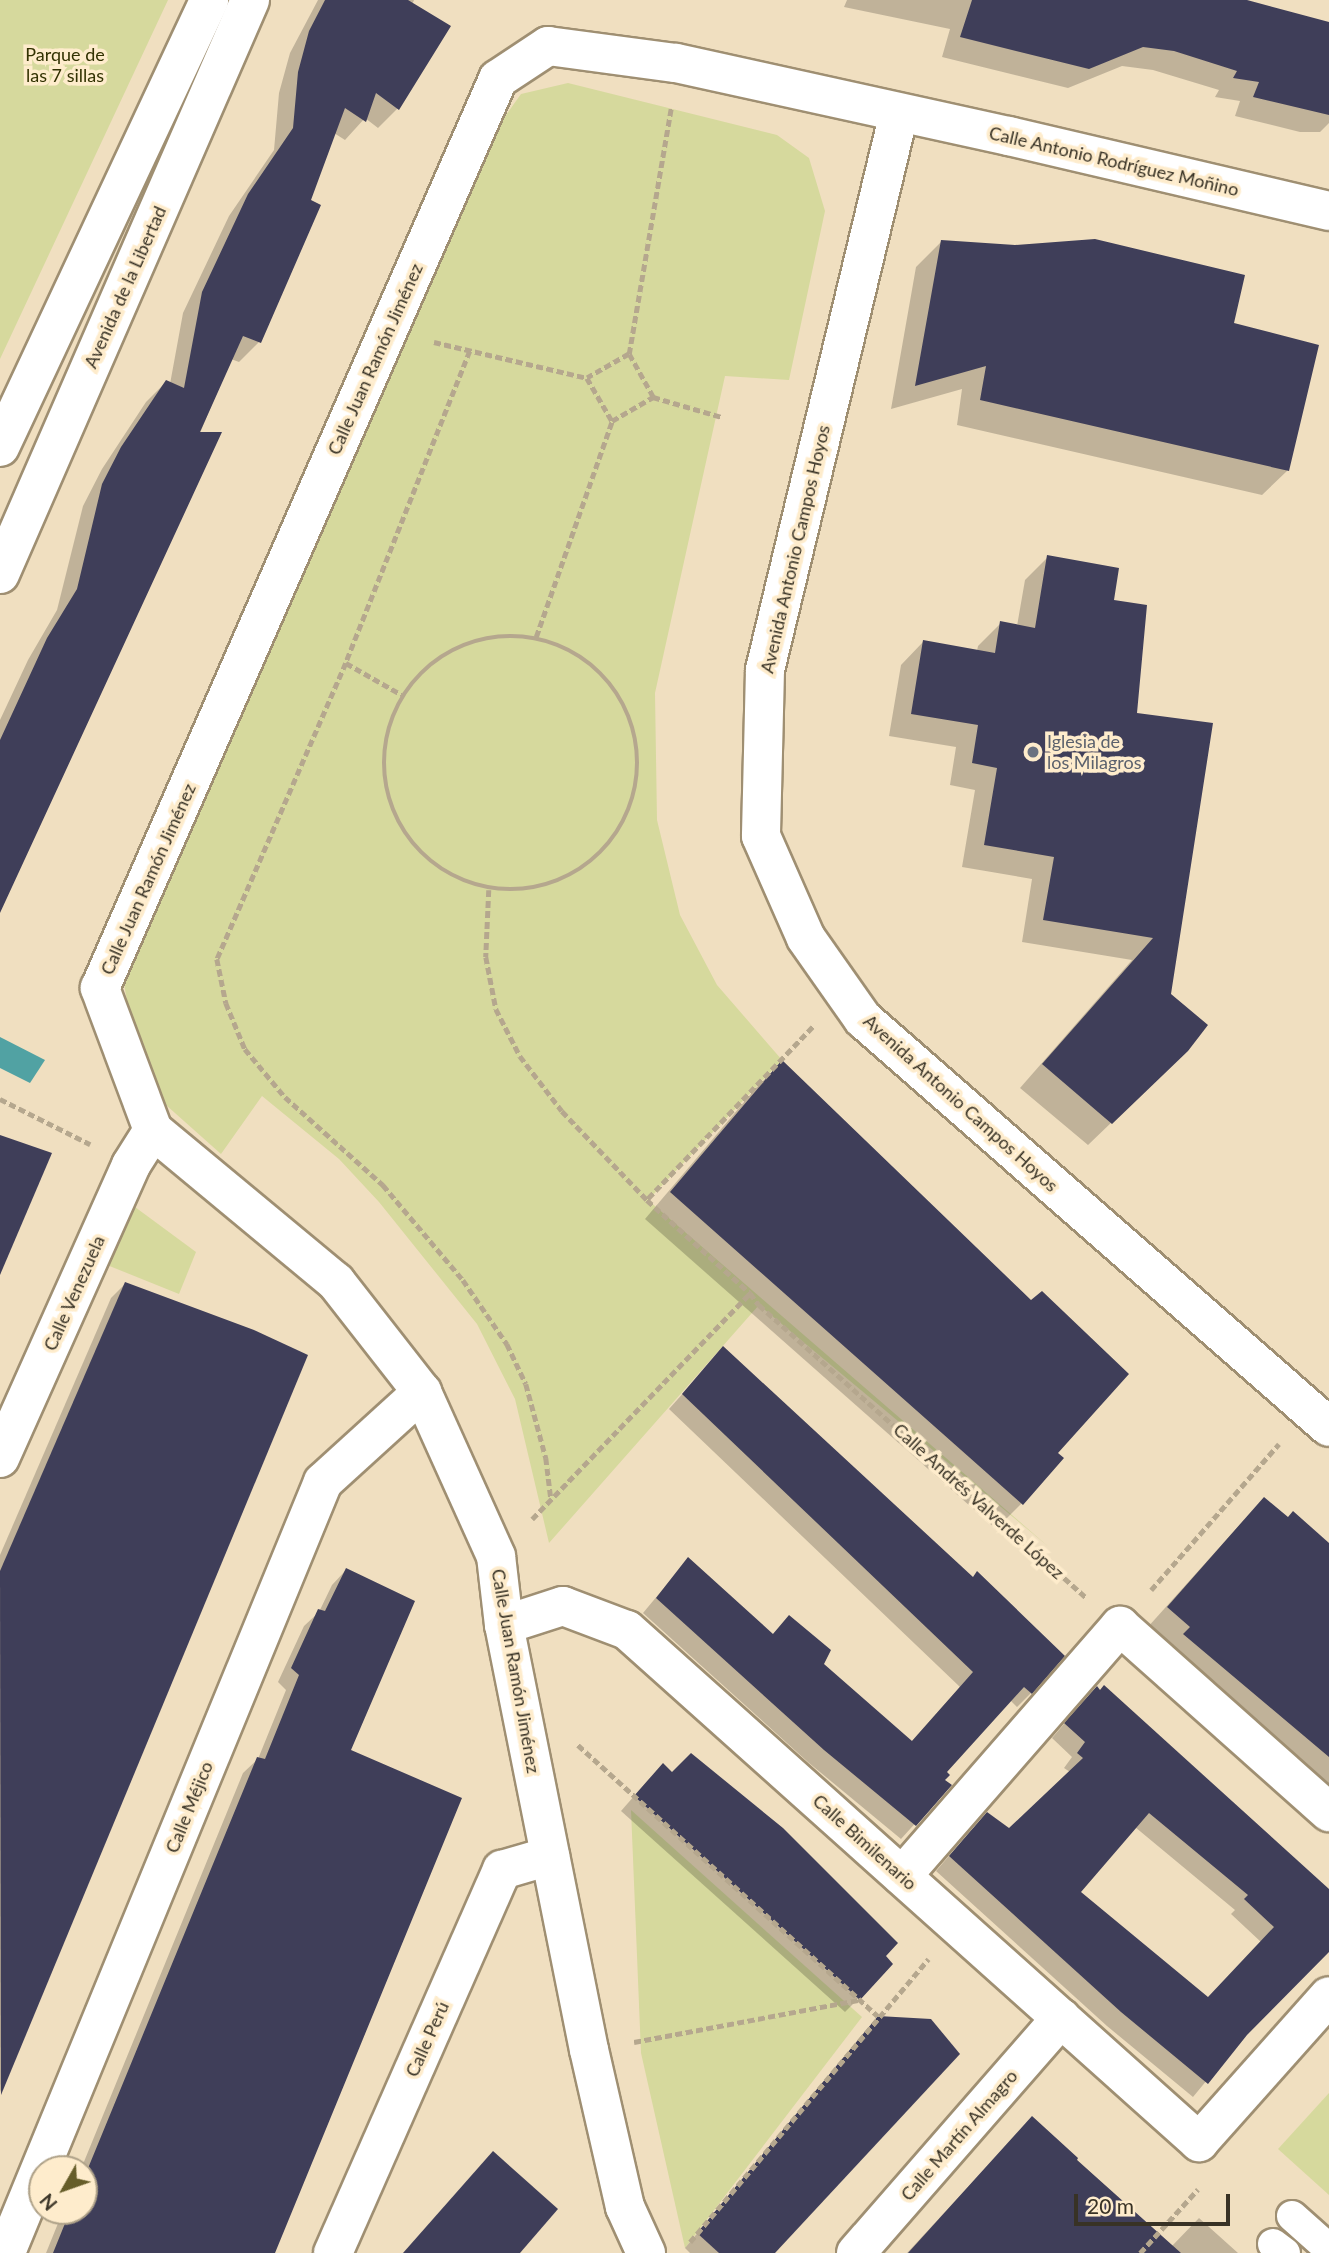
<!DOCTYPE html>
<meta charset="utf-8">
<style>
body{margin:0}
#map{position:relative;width:1329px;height:2253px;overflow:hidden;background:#f0dfc0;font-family:Lato,sans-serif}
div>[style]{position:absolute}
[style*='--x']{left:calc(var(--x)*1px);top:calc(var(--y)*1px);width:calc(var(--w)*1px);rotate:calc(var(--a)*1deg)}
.green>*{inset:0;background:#d6d99d}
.water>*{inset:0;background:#51a2a3}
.shadow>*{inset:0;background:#0003}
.building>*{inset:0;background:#3f3e59}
.path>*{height:4.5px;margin-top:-2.25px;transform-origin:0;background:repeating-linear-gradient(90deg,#b5a78e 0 7px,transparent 0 10.5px)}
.path>.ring{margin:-2.25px;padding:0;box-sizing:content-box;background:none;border:4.5px solid #b5a78e;border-radius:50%}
.roads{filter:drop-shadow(2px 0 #9f8f72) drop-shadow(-2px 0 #9f8f72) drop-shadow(0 2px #9f8f72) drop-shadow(0 -2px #9f8f72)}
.lane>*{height:30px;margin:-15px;padding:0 15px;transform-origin:15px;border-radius:15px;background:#fff}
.street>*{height:38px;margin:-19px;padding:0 19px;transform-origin:19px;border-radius:19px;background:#fff}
.secondary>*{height:38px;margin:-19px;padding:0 19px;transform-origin:19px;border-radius:19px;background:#fff}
.dots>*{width:19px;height:19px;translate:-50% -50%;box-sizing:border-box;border:4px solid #feeccc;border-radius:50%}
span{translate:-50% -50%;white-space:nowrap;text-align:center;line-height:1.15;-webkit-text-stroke:7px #feeccc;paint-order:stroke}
.park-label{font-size:18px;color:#323202}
.street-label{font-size:18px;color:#383225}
.worship-label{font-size:18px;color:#5b616d}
.left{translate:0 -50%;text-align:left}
.north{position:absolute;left:28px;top:2155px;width:70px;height:70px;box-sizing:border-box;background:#feeccc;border:2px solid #afa289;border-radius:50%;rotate:230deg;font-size:19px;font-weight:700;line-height:28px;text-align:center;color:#383225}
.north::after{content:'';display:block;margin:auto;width:24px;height:32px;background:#665d29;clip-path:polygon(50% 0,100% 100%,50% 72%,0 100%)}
.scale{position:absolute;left:1074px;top:2194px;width:156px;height:32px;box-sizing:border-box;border:4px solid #383225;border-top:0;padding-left:9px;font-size:21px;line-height:24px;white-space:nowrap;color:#383225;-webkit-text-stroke:5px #feeccc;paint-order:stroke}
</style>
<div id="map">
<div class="green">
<div style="clip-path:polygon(0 0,168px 0,0 359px)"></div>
<div style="clip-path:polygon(568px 83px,777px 135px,809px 158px,825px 211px,789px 380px,725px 376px,655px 693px,657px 820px,680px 915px,717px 985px,782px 1060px,648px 1200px,1050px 1548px,759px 1305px,549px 1543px,515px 1399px,477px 1324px,379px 1202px,339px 1159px,262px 1096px,221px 1154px,166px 1105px,148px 1072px,131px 1022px,124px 984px,494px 132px,521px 94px)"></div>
<div style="clip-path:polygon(135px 1207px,196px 1252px,179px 1294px,107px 1265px)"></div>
<div style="clip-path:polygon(631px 1810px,862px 2017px,685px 2248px,641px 2053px)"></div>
<div style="clip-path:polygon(1329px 2093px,1329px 2195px,1278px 2149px)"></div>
</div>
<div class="water">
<div style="clip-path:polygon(0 1037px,45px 1060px,30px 1083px,0 1068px)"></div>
</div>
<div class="shadow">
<div style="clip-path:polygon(318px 0,414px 0,412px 5px,449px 27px,397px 109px,378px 128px,365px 118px,345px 140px,334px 133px,259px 342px,239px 362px,231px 359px,0 911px,0 720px,28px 660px,57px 610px,83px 506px,102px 469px,146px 402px,166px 382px,170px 384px,183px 313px,229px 216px,274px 150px,279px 93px,290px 53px)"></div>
<div style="clip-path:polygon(847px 0,1230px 0,1329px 23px,1329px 123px,1320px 132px,1300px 132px,1235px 116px,1240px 101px,1215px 97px,1219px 90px,1153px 70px,1122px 66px,1068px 88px,942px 57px,950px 29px,844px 7px)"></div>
<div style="clip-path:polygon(941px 242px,1015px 247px,1232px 325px,1287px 471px,1262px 495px,957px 425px,962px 389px,891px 409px,916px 267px)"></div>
<div style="clip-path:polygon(1048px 557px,1112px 601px,1135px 715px,1169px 994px,1163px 1073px,1088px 1145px,1020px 1088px,1132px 960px,1022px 942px,1032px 879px,962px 867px,975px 790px,950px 785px,956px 747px,889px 736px,901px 665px,923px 642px,977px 651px,978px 646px,1001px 623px,1017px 626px,1025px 580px)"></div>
<div style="clip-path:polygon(782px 1062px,1055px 1453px,1022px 1503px,996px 1529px,645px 1219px,756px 1088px)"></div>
<div style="clip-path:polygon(125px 1284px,306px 1356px,0 2092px,0 1555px,111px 1298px)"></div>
<div style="clip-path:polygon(710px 1363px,1031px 1693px,1017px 1707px,1010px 1700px,945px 1772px,943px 1781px,949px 1786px,901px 1839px,809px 1763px,643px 1613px,688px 1559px,772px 1635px,789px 1617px,822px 1665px,911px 1742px,960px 1687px,669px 1409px)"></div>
<div style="clip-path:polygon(1287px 1519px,1329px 1545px,1329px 1795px,1147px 1628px,1244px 1520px)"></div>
<div style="clip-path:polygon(346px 1570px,349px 1751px,273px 2253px,46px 2253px,63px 2211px,84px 2211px,84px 2169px,81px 2169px,243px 1773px,258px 1759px,286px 1690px,278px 1682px,304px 1626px,319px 1612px,332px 1585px)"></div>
<div style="clip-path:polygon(evenodd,1083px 1702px,1329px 1891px,1329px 1948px,1245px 2034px,1193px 2097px,1107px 2026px,936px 1871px,973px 1828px,1009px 1831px,1070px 1772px,1064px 1768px,1072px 1757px,1052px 1738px,1083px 1702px,1135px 1827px,1235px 1910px,1231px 1914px,1261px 1942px,1208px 1999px,1079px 1893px,1135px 1827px)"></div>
<div style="clip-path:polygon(649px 1779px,884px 1957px,859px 1998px,845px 2012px,621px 1811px)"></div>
<div style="clip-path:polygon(864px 2033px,772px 2253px,690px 2253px,685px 2248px)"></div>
<div style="clip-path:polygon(1032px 2118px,1171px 2247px,1199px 2218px,1238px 2253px,907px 2253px)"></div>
</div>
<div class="building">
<div style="clip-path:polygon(325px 0,408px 0,451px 26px,399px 110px,376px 93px,366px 122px,345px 108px,311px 200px,321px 205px,261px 343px,243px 336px,200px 432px,222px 432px,0 913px,0 740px,47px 638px,77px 589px,102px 484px,121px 447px,166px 380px,184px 388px,202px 292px,248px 194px,293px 128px,298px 72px,309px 31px)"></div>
<div style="clip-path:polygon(972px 0,1247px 0,1329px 22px,1329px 115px,1253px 97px,1259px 82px,1233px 78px,1237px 71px,1174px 51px,1143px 47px,1089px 69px,960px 37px)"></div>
<div style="clip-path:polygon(1095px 239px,1245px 275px,1234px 323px,1319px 345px,1289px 471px,980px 400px,986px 366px,915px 386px,941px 240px,1015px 245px)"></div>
<div style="clip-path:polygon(1047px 555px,1119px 568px,1114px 600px,1147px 605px,1137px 713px,1213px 723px,1171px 994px,1208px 1025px,1188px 1051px,1112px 1124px,1042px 1064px,1153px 938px,1043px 920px,1054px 857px,984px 845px,997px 768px,972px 763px,978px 725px,911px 714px,923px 640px,995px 653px,1000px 621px,1035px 628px)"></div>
<div style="clip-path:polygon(782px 1060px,1031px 1300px,1042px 1291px,1129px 1374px,1058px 1453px,1064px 1458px,1023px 1505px,670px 1192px)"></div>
<div style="clip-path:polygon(0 1135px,52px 1153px,0 1275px)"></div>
<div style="clip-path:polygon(125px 1282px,254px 1330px,308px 1355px,1px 2095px,0 1571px)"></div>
<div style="clip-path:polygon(723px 1346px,973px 1577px,977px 1571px,1065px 1656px,1032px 1694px,1024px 1687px,947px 1772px,950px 1775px,945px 1780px,952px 1785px,916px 1826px,824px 1750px,656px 1598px,688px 1557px,773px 1634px,789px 1615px,831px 1650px,824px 1664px,912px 1741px,973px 1672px,682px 1394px)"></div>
<div style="clip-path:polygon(1264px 1497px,1288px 1517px,1293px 1511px,1329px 1543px,1329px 1757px,1183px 1634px,1190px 1627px,1167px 1607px)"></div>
<div style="clip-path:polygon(346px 1568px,415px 1601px,351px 1750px,462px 1798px,275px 2253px,53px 2253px,70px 2211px,84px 2211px,84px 2178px,257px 1757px,265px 1759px,299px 1675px,291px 1668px,318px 1609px,325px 1611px)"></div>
<div style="clip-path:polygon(evenodd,1104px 1685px,1329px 1889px,1329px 1952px,1247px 2035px,1208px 2084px,1121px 2012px,949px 1856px,987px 1812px,1009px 1828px,1083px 1758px,1077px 1753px,1085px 1742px,1064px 1723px,1097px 1686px,1100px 1690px,1104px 1685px,1149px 1813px,1248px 1895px,1244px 1899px,1274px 1927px,1208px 1997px,1081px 1892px,1149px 1813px)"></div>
<div style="clip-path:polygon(691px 1753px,783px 1828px,898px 1943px,886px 1956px,893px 1964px,860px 2000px,634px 1796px,663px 1763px,672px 1772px)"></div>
<div style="clip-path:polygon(878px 2016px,931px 2019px,960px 2054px,775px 2253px,719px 2253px,697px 2233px)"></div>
<div style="clip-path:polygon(1032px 2116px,1078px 2158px,1077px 2160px,1181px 2253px,908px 2253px)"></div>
<div style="clip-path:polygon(493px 2151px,558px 2209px,520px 2253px,403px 2253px)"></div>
</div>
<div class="path">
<div style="--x:434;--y:342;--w:157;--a:13.2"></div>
<div style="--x:470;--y:351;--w:336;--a:111.7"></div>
<div style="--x:346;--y:663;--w:323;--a:113.5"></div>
<div style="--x:217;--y:959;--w:45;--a:78.4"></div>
<div style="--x:226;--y:1003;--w:50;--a:67.6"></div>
<div style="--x:245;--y:1049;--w:62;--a:50.2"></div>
<div style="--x:285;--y:1097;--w:132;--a:41.9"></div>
<div style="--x:383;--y:1185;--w:124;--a:49.9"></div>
<div style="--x:463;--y:1280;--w:78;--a:55.5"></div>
<div style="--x:507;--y:1344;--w:44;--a:64.6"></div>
<div style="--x:526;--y:1384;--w:77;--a:74.9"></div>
<div style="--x:546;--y:1458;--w:41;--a:83"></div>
<div style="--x:629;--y:354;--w:249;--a:-80.3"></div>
<div style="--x:653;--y:397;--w:72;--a:16.2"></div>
<div class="ring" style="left:384px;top:636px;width:249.5px;height:249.5px"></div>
<div style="--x:536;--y:637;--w:229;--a:-70.6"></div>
<div style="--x:612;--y:421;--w:48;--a:-30.3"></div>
<div style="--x:653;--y:397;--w:49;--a:-119.2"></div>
<div style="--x:629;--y:354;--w:48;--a:150.3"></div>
<div style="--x:587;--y:378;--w:50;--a:59.8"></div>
<div style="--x:346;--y:663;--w:64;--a:29.7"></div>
<div style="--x:489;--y:890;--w:67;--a:92.6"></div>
<div style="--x:486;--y:957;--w:53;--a:79.1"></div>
<div style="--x:496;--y:1009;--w:53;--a:62.9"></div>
<div style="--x:520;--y:1056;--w:69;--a:52.6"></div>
<div style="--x:562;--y:1111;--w:123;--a:46.3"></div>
<div style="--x:813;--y:1027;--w:240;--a:133.8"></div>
<div style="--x:647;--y:1200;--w:139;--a:42.1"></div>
<div style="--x:750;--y:1293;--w:15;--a:53"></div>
<div style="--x:759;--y:1305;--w:438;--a:41.8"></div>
<div style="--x:0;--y:1099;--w:101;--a:26.6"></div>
<div style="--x:532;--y:1519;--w:314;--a:-46"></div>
<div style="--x:1151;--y:1590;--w:194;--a:-48.8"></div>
<div style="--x:578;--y:1745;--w:404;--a:42.1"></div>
<div style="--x:634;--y:2042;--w:229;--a:-10.6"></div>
<div style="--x:690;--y:2242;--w:370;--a:-49.9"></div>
<div style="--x:1140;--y:2253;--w:86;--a:-47.8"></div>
</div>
<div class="roads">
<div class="lane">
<div style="--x:1292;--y:2216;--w:50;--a:41.7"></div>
<div style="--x:1273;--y:2244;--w:15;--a:37"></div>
</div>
<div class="street">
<div style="--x:899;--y:113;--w:573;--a:103.53"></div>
<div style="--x:765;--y:670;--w:166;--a:91.4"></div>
<div style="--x:761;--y:836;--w:111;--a:66.2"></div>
<div style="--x:806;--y:938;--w:99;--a:54.9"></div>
<div style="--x:863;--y:1019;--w:619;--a:41.2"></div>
<div style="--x:0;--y:1458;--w:321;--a:-65.9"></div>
<div style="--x:131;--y:1165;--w:41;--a:-57.8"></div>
<div style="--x:504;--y:1625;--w:62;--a:-17.9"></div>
<div style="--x:563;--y:1606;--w:68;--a:20.6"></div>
<div style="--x:627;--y:1630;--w:768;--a:41.83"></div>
<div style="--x:1199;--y:2142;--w:195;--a:-48.3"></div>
<div style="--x:902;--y:1876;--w:332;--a:-48.9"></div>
<div style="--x:1120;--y:1626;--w:280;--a:41.7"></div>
<div style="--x:0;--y:2252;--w:11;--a:-38"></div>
<div style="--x:9;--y:2245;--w:825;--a:-67.63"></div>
<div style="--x:323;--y:1482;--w:134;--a:-42.3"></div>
<div style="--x:333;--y:2253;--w:419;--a:-66.2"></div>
<div style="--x:502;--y:1870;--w:50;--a:-16.3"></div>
<div style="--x:646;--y:2253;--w:51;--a:-114.5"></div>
<div style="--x:625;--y:2207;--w:161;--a:-102.9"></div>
<div style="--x:589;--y:2050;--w:433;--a:-101.3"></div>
<div style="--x:504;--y:1625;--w:69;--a:-96.6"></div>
<div style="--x:496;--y:1556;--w:180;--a:-114.3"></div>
<div style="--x:422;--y:1392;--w:140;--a:-128"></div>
<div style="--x:336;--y:1282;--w:238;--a:-140.3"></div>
<div style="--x:153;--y:1130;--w:152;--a:-110.5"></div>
<div style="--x:100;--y:988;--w:992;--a:-66.35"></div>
<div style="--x:498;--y:79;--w:60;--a:-33.4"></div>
<div style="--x:548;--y:46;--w:129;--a:7.6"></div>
<div style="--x:676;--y:63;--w:341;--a:12.4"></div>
<div style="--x:1009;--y:136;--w:329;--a:13.2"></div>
<div style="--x:856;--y:2253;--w:312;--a:-48.9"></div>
</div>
<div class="secondary">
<div style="--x:0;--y:447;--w:493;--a:-64.9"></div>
<div style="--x:0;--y:574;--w:626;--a:-66.46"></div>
</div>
</div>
<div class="dots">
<div style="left:1033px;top:752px;background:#6b7280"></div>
</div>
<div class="park-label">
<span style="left:65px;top:65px">Parque de<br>las 7 sillas</span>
</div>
<div class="street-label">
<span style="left:1114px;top:161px;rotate:13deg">Calle Antonio Rodríguez Moñino</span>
<span style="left:125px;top:287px;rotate:-66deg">Avenida de la Libertad</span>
<span style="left:375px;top:359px;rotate:-66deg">Calle Juan Ramón Jiménez</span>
<span style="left:795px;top:549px;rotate:-77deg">Avenida Antonio Campos Hoyos</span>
<span style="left:148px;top:879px;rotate:-66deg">Calle Juan Ramón Jiménez</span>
<span style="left:961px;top:1103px;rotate:42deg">Avenida Antonio Campos Hoyos</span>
<span style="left:74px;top:1293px;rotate:-66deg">Calle Venezuela</span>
<span style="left:979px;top:1501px;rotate:42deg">Calle Andrés Valverde López</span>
<span style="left:516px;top:1671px;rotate:80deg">Calle Juan Ramón Jiménez</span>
<span style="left:189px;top:1807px;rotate:-68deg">Calle Méjico</span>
<span style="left:865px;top:1842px;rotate:42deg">Calle Bimilenario</span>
<span style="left:427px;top:2039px;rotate:-66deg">Calle Perú</span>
<span style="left:959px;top:2135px;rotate:-49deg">Calle Martín Almagro</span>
</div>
<div class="worship-label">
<span class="left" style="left:1047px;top:752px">Iglesia de<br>los Milagros</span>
</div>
<div class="north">N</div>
<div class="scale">20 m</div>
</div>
